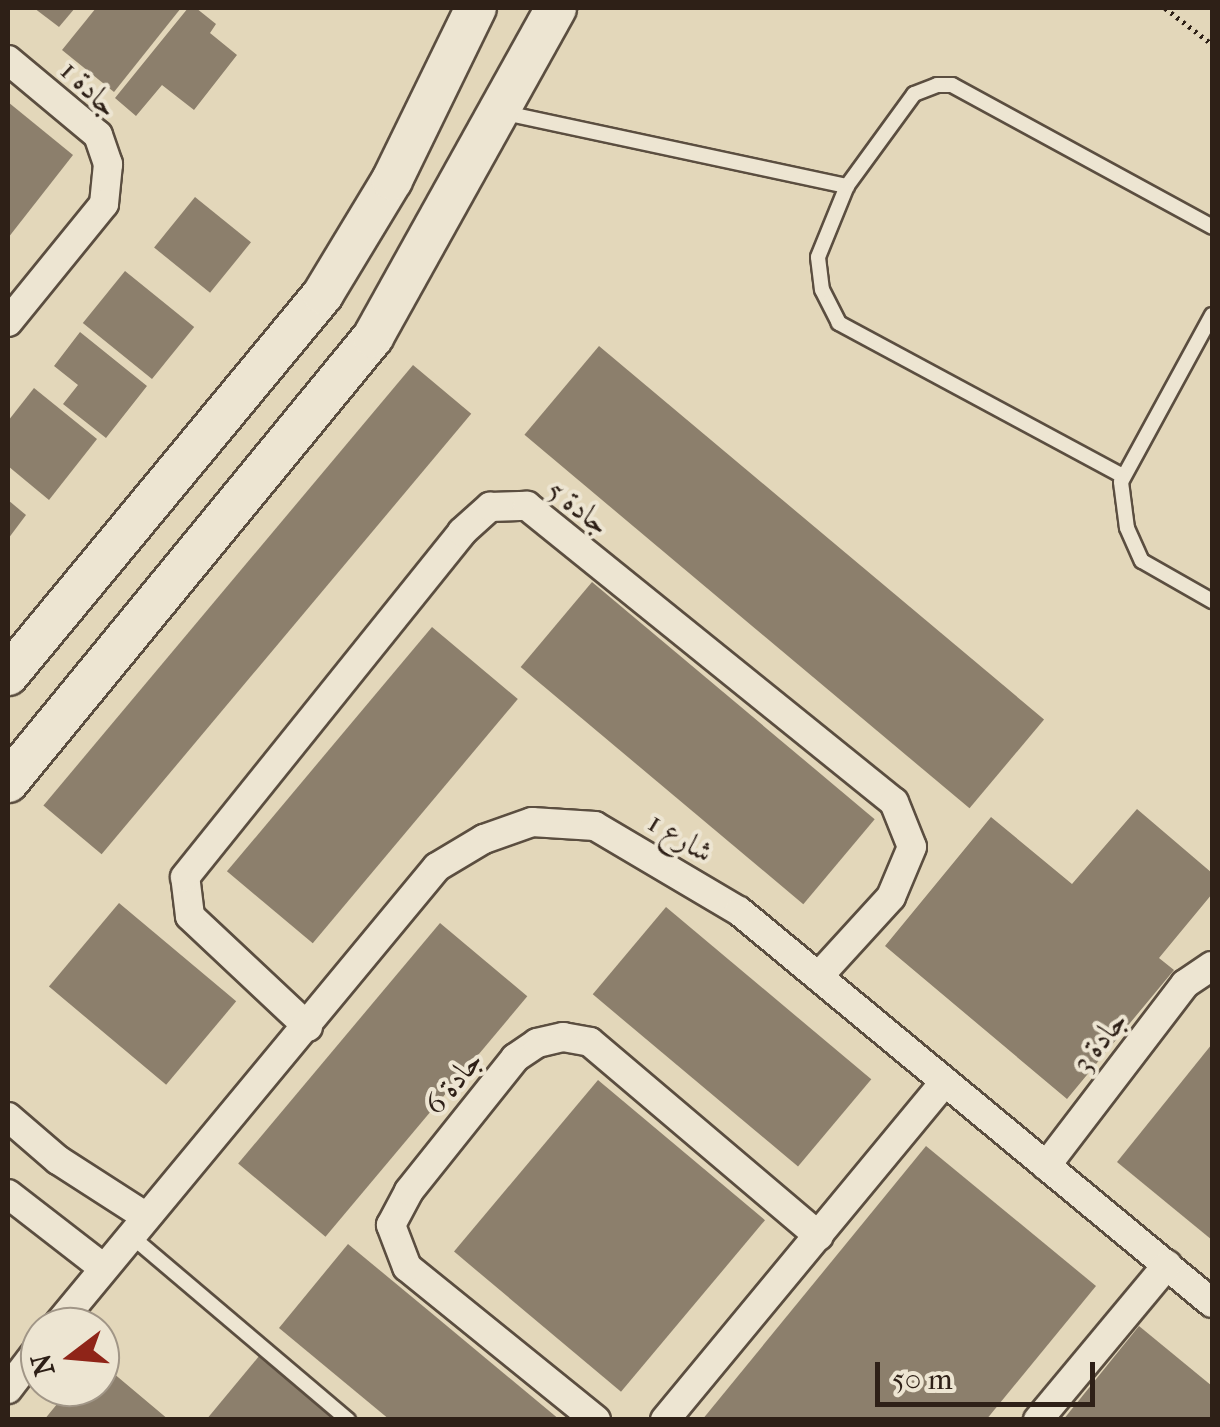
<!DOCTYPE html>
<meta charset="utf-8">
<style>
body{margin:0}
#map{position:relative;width:1220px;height:1427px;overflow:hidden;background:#e3d7ba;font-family:"IM FELL French Canon",Amiri,serif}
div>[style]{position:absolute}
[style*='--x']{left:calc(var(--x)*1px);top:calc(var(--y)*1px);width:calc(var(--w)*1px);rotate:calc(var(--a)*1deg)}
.building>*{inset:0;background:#8c7f6c;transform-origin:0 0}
.path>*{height:5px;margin-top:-2.5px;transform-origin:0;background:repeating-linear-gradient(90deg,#2e2017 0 2.5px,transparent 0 7.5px)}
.roads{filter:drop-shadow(2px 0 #5b4e40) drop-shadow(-2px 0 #5b4e40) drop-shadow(0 2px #5b4e40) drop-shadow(0 -2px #5b4e40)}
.lane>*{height:14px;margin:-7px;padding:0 7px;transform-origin:7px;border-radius:7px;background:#ede5d2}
.street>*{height:28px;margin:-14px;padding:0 14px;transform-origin:14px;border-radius:14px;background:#ede5d2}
.secondary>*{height:40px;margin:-20px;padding:0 20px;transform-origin:20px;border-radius:20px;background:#ede5d2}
span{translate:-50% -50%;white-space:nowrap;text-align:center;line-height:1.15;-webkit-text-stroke:8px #ede5d2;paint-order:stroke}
.street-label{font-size:30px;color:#2e2017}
.frame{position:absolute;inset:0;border:10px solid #2e2017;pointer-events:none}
.north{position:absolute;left:20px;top:1307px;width:100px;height:100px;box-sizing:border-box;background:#ede5d2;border:2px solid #a19687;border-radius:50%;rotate:254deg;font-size:28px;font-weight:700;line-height:40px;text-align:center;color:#2e2017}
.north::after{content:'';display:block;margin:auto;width:35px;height:45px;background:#8f2418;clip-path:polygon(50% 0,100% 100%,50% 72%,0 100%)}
.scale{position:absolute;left:875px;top:1362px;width:220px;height:45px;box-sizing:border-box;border:5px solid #2e2017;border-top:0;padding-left:12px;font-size:30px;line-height:35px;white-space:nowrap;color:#2e2017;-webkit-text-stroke:8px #ede5d2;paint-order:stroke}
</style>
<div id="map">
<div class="building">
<div style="clip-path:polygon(34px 8px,75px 8px,59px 27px)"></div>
<div style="clip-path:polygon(96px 8px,181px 8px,114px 92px,62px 50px)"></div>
<div style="clip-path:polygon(188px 8px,196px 8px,216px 24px,210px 33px,237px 55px,194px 110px,162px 85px,136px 116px,115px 98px)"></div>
<div style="clip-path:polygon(8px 102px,73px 155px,8px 238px)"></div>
<div style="left:195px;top:197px;width:72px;height:65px;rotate:39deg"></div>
<div style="left:125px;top:271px;width:89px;height:67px;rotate:39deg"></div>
<div style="clip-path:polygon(80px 332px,147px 386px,106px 438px,63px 404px,78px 385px,54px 366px)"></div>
<div style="left:599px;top:346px;width:581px;height:116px;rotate:40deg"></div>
<div style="left:413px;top:365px;width:76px;height:575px;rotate:40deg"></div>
<div style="clip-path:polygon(34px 388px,97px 439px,49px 500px,8px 466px,8px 421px)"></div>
<div style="clip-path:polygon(8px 500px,26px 515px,8px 539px)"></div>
<div style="left:592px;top:582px;width:369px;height:111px;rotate:40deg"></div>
<div style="left:432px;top:627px;width:112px;height:319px;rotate:40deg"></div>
<div style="clip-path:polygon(1137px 809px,1212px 873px,1212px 894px,1159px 958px,1174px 970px,1067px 1099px,885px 946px,991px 817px,1072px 884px)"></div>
<div style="left:119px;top:903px;width:153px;height:109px;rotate:40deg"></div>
<div style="left:666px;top:907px;width:268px;height:114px;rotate:40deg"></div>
<div style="left:440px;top:923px;width:114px;height:314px;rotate:40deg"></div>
<div style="clip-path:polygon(1212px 1044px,1212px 1240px,1117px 1162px)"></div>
<div style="left:598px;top:1080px;width:218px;height:224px;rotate:40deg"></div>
<div style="clip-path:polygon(926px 1146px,1096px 1286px,986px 1420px,702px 1420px)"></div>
<div style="clip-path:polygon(348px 1244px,429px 1311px,560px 1420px,390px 1420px,279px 1328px)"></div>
<div style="clip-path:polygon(1139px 1326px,1212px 1386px,1212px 1420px,1063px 1420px)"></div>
<div style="clip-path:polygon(260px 1355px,338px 1420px,206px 1420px)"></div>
<div style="clip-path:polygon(100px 1362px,169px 1420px,44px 1420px,71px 1387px,100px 1387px)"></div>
</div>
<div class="path">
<div style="--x:1165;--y:8;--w:59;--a:37.5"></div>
</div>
<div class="roads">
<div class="lane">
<div style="--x:501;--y:112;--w:354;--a:12.1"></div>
<div style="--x:1212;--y:315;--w:190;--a:118.6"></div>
<div style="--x:1121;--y:482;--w:46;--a:82.6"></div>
<div style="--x:1127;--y:528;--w:36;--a:66"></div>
<div style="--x:1142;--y:561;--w:81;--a:29.7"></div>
<div style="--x:1123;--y:476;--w:323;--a:-151.7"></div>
<div style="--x:839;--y:323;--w:37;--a:-117"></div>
<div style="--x:822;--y:290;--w:33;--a:-97"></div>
<div style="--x:818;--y:257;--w:77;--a:-67.8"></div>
<div style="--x:847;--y:186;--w:114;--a:-53.9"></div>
<div style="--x:914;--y:94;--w:25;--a:-21"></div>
<div style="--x:937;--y:85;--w:15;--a:0"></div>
<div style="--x:952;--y:85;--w:296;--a:28.6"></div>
<div style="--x:130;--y:1235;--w:286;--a:40.3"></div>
</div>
<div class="street">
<div style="--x:8;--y:60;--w:117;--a:39.8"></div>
<div style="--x:98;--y:135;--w:31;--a:71"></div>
<div style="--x:108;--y:164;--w:40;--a:95.7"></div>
<div style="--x:104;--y:204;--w:152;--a:129.1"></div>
<div style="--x:308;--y:1027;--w:162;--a:-136.8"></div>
<div style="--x:190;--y:916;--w:39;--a:-97"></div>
<div style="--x:185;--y:877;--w:442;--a:-51.2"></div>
<div style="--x:462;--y:532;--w:38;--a:-42"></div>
<div style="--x:490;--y:507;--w:37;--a:-2"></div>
<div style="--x:527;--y:506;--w:471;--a:38.9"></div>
<div style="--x:894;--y:802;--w:48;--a:68.2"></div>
<div style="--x:912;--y:847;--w:54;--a:112.8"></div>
<div style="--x:891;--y:897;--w:108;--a:132.4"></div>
<div style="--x:8;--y:1117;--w:66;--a:40.7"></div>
<div style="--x:58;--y:1160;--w:103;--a:32.8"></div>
<div style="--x:1046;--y:1166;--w:229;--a:-52.6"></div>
<div style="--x:1185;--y:984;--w:32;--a:-34"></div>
<div style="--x:8;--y:1194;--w:119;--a:37.8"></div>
<div style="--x:56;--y:1327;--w:597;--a:-50.37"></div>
<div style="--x:437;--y:867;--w:55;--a:-30.8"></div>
<div style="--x:484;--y:839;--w:51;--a:-19.5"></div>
<div style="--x:532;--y:822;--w:63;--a:3.6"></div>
<div style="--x:595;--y:826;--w:167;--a:30.6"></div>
<div style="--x:739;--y:911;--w:614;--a:39.65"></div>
<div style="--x:8;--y:1389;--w:53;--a:-52.7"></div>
<div style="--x:596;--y:1420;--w:243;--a:-141"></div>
<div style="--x:407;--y:1267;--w:45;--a:-110.9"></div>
<div style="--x:391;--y:1225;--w:38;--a:-62"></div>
<div style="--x:409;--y:1191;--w:170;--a:-51.4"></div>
<div style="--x:515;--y:1058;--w:27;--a:-34"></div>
<div style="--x:537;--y:1043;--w:27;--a:-13"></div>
<div style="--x:563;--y:1037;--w:27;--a:10"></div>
<div style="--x:590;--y:1042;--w:300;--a:40.3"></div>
<div style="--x:665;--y:1420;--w:439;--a:-50.4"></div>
<div style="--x:1038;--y:1420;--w:202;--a:-50.2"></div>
</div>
<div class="secondary">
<div style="--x:8;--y:675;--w:494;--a:-50.4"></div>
<div style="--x:323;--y:294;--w:133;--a:-58.8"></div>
<div style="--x:392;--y:180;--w:191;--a:-64"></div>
<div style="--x:8;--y:782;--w:576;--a:-50.64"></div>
<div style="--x:373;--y:337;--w:376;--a:-60.9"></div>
</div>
</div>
<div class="street-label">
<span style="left:89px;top:89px;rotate:43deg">جادة 1</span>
<span style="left:578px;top:508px;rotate:36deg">جادة 5</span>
<span style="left:680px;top:838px;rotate:31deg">شارع 1</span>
<span style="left:1100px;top:1042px;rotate:-53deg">جادة 3</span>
<span style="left:454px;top:1083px;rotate:-51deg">جادة 6</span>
</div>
<div class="frame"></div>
<div class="north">N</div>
<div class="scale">50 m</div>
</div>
